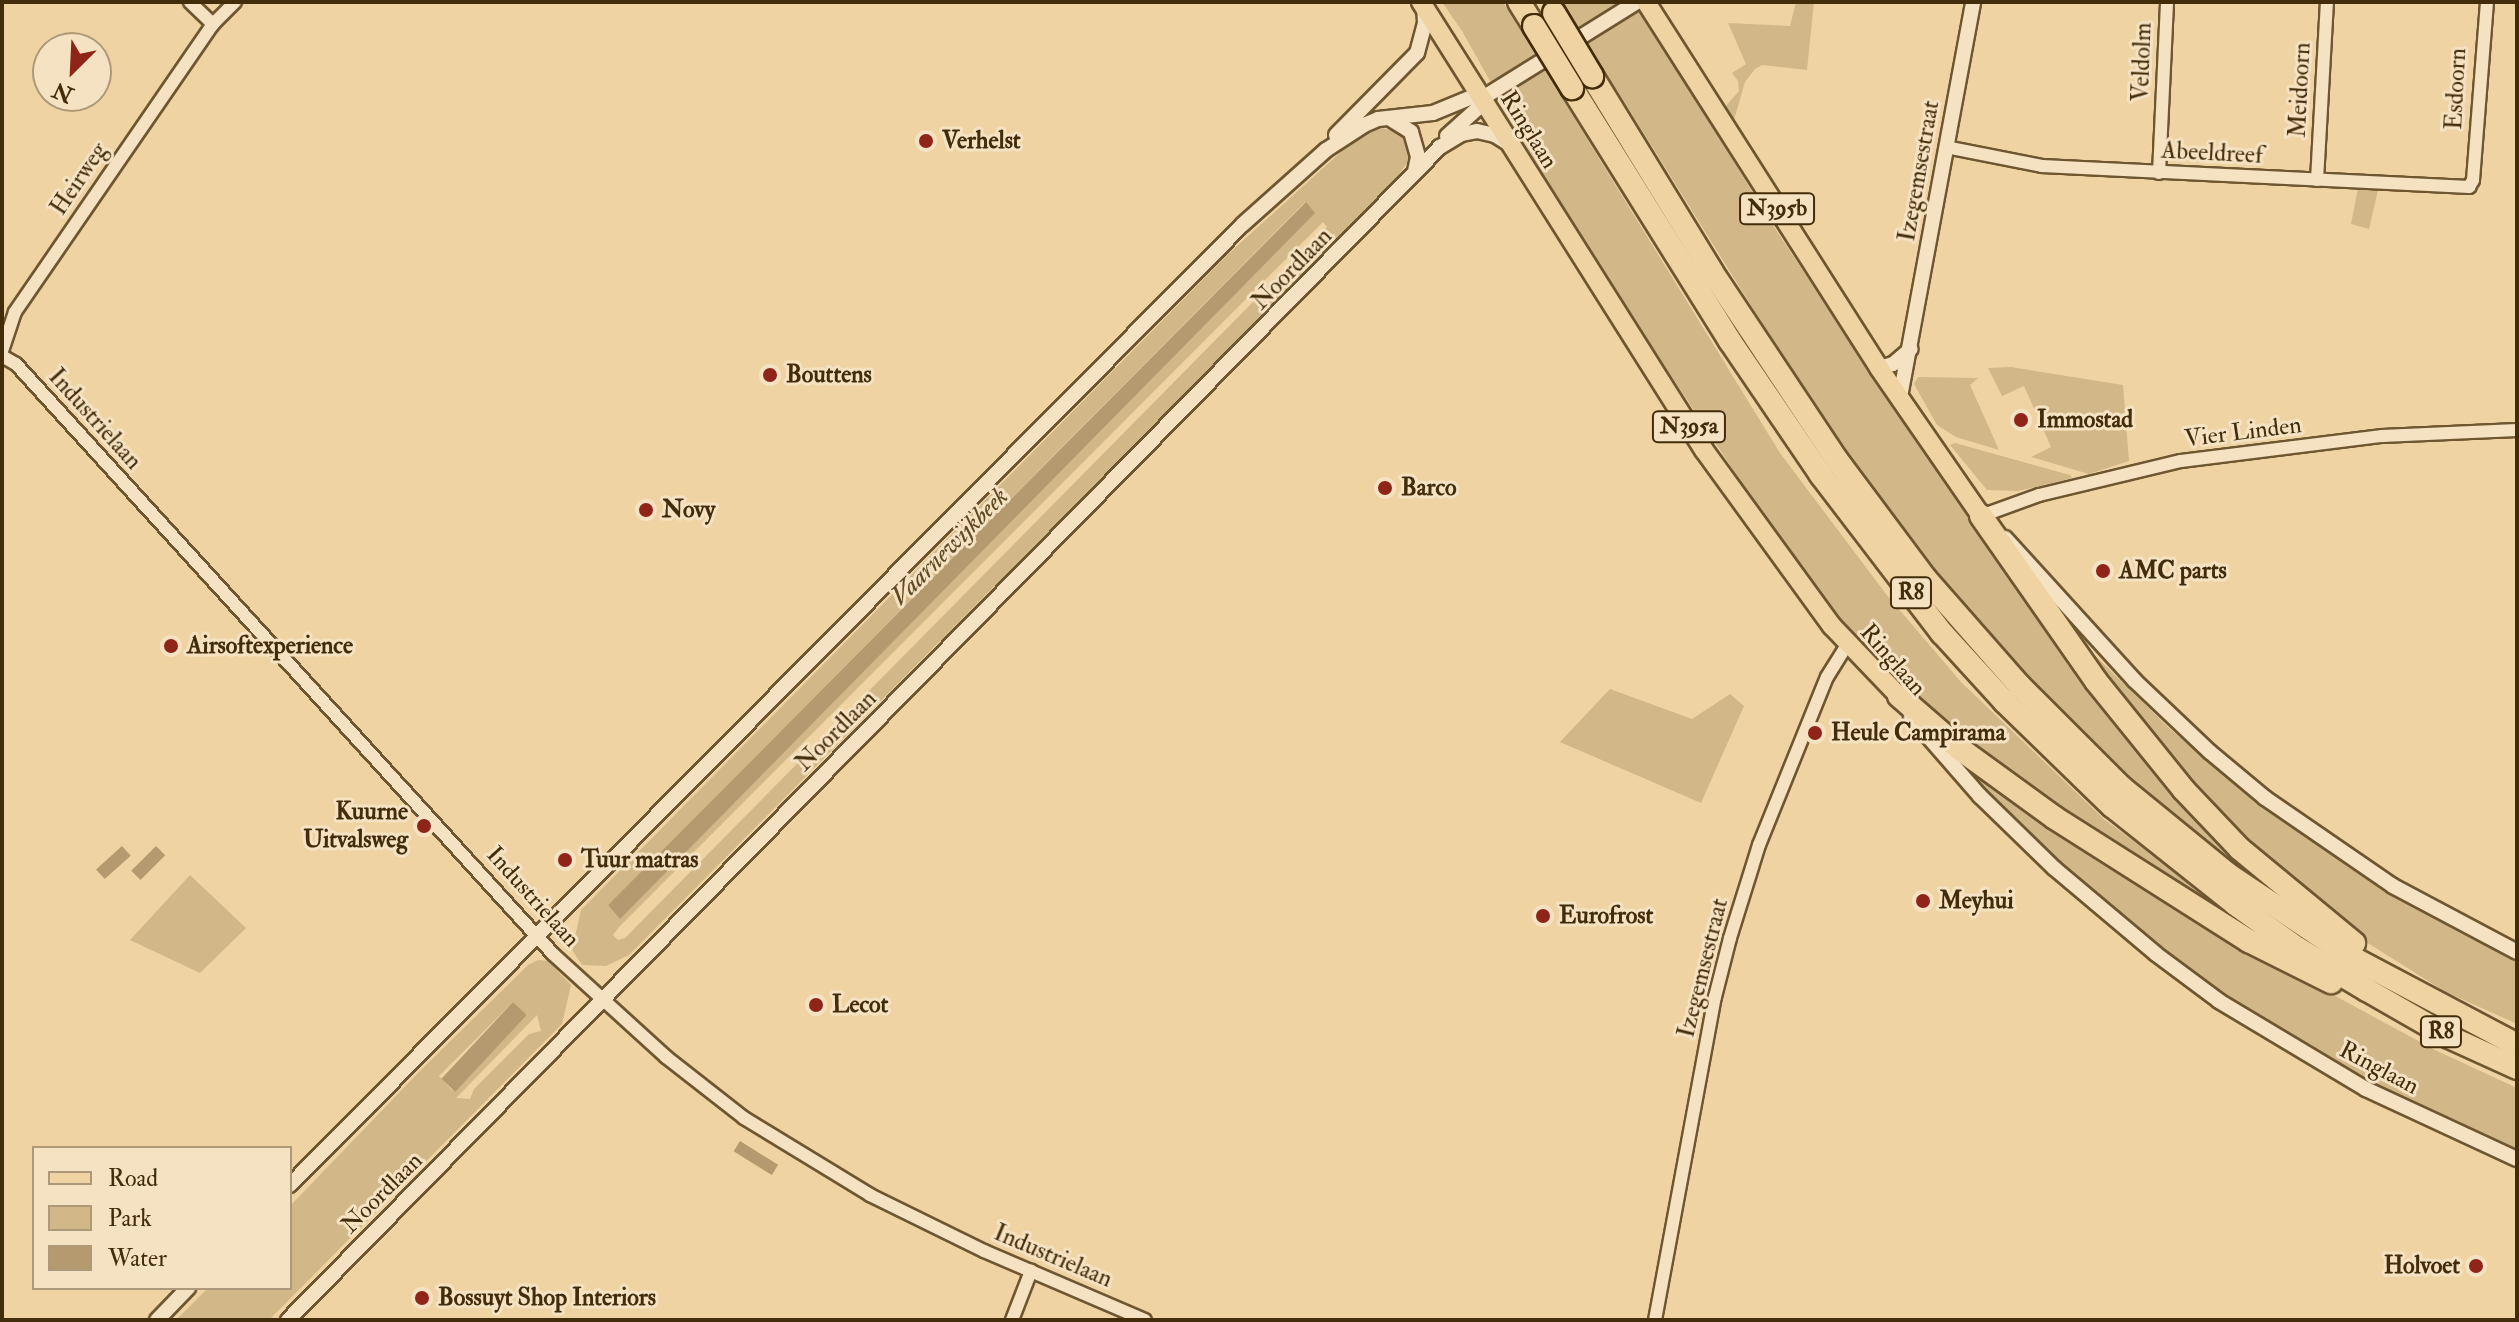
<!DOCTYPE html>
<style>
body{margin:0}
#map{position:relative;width:2519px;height:1322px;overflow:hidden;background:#f0d3a3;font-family:"IM FELL Double Pica",serif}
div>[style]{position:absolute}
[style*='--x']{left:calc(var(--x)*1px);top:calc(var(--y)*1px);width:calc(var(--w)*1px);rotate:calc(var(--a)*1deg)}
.green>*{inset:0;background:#d2b789}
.water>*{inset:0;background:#b59a6f;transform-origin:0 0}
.roads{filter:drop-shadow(2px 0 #6e5630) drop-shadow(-2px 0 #6e5630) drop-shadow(0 2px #6e5630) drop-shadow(0 -2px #6e5630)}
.minor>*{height:12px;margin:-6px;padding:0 6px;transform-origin:6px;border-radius:6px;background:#f5e2c3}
.tertiary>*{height:14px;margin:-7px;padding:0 7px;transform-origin:7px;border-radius:7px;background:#f5e2c3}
.primary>*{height:18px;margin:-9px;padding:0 9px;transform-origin:9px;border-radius:9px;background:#f0d3a3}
.motorway>*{height:22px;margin:-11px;padding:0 11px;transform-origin:11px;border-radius:11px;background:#f0d3a3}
.bridges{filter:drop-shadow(2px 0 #422c09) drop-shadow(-2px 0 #422c09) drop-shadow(0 2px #422c09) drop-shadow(0 -2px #422c09)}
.motorway-bridge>*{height:22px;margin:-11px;padding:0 11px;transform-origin:11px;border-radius:11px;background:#f0d3a3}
.dots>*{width:22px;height:22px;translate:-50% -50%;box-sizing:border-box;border:4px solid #f5e2c3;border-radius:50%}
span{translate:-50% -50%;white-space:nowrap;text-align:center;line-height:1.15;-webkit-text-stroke:6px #f5e2c3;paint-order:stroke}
.shield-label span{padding:2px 6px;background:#f5e2c3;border:2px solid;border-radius:6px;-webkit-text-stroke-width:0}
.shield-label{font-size:22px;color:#422c09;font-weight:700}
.street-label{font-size:24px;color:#422c09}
.poi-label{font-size:24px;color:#422c09;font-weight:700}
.left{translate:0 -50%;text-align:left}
.right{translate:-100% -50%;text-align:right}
.water-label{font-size:26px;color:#5f4822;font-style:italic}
.frame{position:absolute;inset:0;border:4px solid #422c09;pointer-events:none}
.legend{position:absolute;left:32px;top:1146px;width:260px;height:144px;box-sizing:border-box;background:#f5e2c3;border:2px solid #ad9979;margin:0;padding:10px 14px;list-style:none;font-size:24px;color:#422c09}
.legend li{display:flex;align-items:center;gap:16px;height:40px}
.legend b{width:40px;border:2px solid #ad9979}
.north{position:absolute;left:32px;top:32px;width:80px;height:80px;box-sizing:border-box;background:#f5e2c3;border:2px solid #ad9979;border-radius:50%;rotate:204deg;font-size:22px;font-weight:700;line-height:32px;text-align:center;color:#422c09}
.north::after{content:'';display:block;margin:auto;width:28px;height:36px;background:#8f2418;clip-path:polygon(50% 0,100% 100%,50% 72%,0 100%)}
</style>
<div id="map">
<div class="green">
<div style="clip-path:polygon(1442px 2px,1503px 2px,1780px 453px,1886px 594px,1961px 682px,2105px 820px,2233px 913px,2231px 920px,1990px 762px,1919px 702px,1852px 636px,1759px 509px,1567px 218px,1462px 31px)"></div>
<div style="clip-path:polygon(1562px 2px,1635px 2px,1776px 230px,1919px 446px,2052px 632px,2260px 877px,2261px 884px,2154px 802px,1980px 633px,1848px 461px)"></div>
<div style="clip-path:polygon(1796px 2px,1814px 2px,1807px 70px,1762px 65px,1755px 69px,1745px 82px,1734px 120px,1725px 107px,1739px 91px,1738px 81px,1732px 73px,1746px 64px,1728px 23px,1790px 26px)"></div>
<div style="clip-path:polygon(evenodd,1381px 128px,1395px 131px,1402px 136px,1409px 152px,1407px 163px,1391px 186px,629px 955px,606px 966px,582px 965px,572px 950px,581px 910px,1226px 256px,1353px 141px,1381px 128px,1305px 202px,1314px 213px,620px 918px,608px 905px,1305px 202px,1381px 128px,1323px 222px,1327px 227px,625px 938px,618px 940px,613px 935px,619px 927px,1323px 222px)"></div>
<div style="clip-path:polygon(2358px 188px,2378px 190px,2369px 229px,2351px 224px)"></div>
<div style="clip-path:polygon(2011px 367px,2123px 385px,2129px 461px,2089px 474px,2031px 457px,2051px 447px,2024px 386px,2002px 396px,1988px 368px)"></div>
<div style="clip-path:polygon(1918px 377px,1978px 378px,1970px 385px,1999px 450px,1956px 437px,1937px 425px,1914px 384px)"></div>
<div style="clip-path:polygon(1955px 443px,2070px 475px,2072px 478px,2018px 491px,1987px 490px,1950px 445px)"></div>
<div style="clip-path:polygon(2068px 629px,2170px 729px,2264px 807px,2386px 893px,2517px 962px,2517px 1024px,2444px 991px,2363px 940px,2220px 820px)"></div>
<div style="clip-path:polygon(1610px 689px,1692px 719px,1730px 694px,1744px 706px,1701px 803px,1560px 742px)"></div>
<div style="clip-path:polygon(1943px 746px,2304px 979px,2435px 1050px,2517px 1088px,2517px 1151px,2375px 1086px,2245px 1009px,2168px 955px,2040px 845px)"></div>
<div style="clip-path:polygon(190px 875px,246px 928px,200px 973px,130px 940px)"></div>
<div style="clip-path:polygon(evenodd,538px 960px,548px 961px,571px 985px,562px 1024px,269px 1320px,176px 1320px,208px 1288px,290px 1288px,290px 1206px,419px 1072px,528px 965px,538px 960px,513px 1002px,527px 1015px,452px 1090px,439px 1076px,513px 1002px,538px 960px,537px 1015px,541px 1031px,529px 1034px,474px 1089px,470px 1099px,456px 1098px,537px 1015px)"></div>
</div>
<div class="water">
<div style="clip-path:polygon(1306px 202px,1315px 213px,620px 919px,608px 905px)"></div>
<div style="left:122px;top:846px;width:13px;height:35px;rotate:48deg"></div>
<div style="left:156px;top:846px;width:13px;height:35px;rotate:45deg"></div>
<div style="left:513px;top:1002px;width:19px;height:105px;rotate:43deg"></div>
<div style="left:740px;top:1141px;width:45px;height:12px;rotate:32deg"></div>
</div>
<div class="roads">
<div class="minor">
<div style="--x:190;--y:2;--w:32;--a:44"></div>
<div style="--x:1946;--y:147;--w:98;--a:11.2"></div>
<div style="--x:2042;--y:166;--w:428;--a:2.8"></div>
<div style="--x:2469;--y:187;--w:8;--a:-60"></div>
<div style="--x:2473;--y:180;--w:179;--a:-85.5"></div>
<div style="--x:2159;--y:173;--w:171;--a:-87.3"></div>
<div style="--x:2317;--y:180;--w:178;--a:-86.8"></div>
<div style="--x:2;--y:351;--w:41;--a:-71.6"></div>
<div style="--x:15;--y:312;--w:349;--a:-55.5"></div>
<div style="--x:213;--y:24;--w:31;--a:-45"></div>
<div style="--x:2;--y:356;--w:16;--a:30"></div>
<div style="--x:16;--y:364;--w:798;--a:47.69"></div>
<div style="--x:553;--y:954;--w:153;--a:42.3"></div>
<div style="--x:666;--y:1057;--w:99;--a:38"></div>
<div style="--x:744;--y:1118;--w:148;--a:31.4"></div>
<div style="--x:870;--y:1195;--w:127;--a:26.2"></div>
<div style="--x:984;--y:1251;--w:175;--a:23.2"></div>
<div style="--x:1981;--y:516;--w:62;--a:-19.9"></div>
<div style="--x:2039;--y:495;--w:146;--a:-13.5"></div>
<div style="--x:2181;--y:461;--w:203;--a:-7.1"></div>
<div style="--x:2382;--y:436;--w:135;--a:-2.5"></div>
<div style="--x:1012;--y:1320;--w:53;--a:-68.8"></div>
<div style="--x:1655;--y:1320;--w:329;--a:-79.5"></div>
<div style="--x:1715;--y:997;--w:61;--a:-75.7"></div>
<div style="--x:1730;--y:938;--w:97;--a:-72.7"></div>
<div style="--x:1759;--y:845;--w:181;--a:-68"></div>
<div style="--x:1827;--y:677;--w:39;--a:-58"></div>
</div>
<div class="tertiary">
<div style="--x:1389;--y:118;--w:26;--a:32"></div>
<div style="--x:1411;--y:132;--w:26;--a:74"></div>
<div style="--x:1418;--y:157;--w:14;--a:102"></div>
<div style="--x:1336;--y:135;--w:115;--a:-45.4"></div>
<div style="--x:1417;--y:53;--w:31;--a:-75"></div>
<div style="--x:1425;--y:23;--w:17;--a:-93"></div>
<div style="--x:1447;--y:136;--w:42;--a:-42.1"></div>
<div style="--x:1478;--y:108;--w:9;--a:-72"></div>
<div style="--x:1481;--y:99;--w:184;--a:-31.9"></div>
<div style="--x:1879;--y:368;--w:15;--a:-16"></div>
<div style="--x:1893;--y:364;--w:23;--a:-40"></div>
<div style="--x:1900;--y:397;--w:402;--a:-79.5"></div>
<div style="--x:2005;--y:538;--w:192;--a:47.7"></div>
<div style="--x:2134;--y:680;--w:105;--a:43.5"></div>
<div style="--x:2210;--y:752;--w:72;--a:39.9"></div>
<div style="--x:2265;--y:798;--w:155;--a:34.5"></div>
<div style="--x:2393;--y:886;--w:140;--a:28"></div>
<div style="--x:1911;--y:717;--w:105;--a:48.9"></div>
<div style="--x:1980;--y:796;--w:103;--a:44.2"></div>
<div style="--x:2054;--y:868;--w:133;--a:40.1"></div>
<div style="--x:2156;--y:954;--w:79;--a:36.7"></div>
<div style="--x:2219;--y:1001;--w:171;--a:30.9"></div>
<div style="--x:2366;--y:1089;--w:166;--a:24.9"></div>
<div style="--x:290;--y:1185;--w:1352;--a:-45.24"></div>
<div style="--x:1242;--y:225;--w:113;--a:-41.8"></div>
<div style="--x:1326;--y:150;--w:45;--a:-33.3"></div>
<div style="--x:1364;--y:125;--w:15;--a:-23"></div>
<div style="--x:1378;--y:119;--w:55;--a:-6.2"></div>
<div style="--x:1433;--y:113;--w:42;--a:-22.3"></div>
<div style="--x:1472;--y:97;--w:9;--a:13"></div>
<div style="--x:157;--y:1320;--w:45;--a:-45.9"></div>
<div style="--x:288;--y:1320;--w:1644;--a:-45.52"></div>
<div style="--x:1440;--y:147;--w:26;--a:-31"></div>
<div style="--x:1462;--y:134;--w:15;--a:-11"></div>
<div style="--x:1477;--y:131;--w:18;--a:13"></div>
<div style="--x:1495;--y:135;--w:15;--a:32"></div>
</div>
<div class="primary">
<div style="--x:1421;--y:2;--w:530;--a:57.72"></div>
<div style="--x:1704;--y:450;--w:218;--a:54"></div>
<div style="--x:1832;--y:626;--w:97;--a:46.3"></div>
<div style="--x:1646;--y:2;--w:434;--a:57.5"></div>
<div style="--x:1879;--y:368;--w:180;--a:55.4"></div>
</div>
<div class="motorway">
<div style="--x:1519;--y:2;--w:28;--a:58"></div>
<div style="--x:1592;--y:76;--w:230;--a:58.5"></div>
<div style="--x:1712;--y:272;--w:226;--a:56.4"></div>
<div style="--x:1837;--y:460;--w:147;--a:53.3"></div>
<div style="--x:1925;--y:578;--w:144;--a:48.7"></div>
<div style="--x:2020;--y:686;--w:143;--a:45"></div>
<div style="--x:2121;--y:787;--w:139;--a:39.2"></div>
<div style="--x:2229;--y:875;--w:149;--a:33.8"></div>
<div style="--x:2353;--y:958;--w:186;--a:27.9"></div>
<div style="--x:1572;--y:88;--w:298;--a:58"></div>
<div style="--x:1730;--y:341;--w:162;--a:55.8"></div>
<div style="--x:1821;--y:475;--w:199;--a:52.6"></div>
<div style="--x:1942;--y:633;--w:92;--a:47.6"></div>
<div style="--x:2004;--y:701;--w:151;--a:44.2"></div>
<div style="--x:2112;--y:806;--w:157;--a:38.5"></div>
<div style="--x:2235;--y:904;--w:76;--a:35.4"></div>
<div style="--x:2297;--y:948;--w:82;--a:31"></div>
<div style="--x:2367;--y:990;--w:95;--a:29.8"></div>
<div style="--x:2449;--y:1037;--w:75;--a:24.5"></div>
<div style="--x:1981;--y:516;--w:201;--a:55.1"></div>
<div style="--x:2096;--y:681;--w:140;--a:51.1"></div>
<div style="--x:2184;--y:790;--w:81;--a:46.5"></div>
<div style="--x:2240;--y:849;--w:148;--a:39.5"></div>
<div style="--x:1899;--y:696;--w:81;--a:41"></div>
<div style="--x:1960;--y:749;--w:117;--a:36"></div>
<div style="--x:2055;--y:818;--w:230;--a:32.4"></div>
<div style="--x:2249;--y:941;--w:92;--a:26.6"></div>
</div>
</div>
<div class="bridges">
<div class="motorway-bridge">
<div style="--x:1554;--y:13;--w:74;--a:58.9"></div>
<div style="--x:1534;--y:26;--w:73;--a:58.5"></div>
</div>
</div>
<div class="dots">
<div style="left:926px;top:141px;background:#8f2418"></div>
<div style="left:770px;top:375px;background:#8f2418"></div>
<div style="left:2021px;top:420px;background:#8f2418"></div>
<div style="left:1385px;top:488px;background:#8f2418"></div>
<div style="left:646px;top:510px;background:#8f2418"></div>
<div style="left:2103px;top:571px;background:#8f2418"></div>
<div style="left:171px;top:646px;background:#8f2418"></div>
<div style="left:1815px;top:733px;background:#8f2418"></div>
<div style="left:424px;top:826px;background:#8f2418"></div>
<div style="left:565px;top:860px;background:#8f2418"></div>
<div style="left:1923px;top:901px;background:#8f2418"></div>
<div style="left:1543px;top:916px;background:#8f2418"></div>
<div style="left:816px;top:1005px;background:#8f2418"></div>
<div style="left:2476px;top:1266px;background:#8f2418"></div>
<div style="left:422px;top:1298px;background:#8f2418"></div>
</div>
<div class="shield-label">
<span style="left:1777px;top:209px">N395b</span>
<span style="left:1689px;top:427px">N395a</span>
<span style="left:1911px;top:593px">R8</span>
<span style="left:2441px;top:1032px">R8</span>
</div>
<div class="street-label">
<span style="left:2142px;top:62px;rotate:-88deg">Veldolm</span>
<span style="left:2456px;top:89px;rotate:-87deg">Esdoorn</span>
<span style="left:2300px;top:90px;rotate:-87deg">Meidoorn</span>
<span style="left:1529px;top:130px;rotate:58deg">Ringlaan</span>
<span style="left:2212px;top:153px;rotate:3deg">Abeeldreef</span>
<span style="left:1919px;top:171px;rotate:-80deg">Izegemsestraat</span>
<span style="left:79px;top:179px;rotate:-56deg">Heirweg</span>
<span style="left:1292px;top:269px;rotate:-46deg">Noordlaan</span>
<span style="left:95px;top:419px;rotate:48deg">Industrielaan</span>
<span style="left:2243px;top:432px;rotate:-7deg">Vier Linden</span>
<span style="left:1893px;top:660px;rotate:49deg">Ringlaan</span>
<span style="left:836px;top:731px;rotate:-45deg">Noordlaan</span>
<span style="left:533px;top:897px;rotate:48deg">Industrielaan</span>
<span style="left:1703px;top:968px;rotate:-76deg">Izegemsestraat</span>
<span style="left:2379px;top:1068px;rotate:28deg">Ringlaan</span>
<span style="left:382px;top:1193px;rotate:-45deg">Noordlaan</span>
<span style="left:1053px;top:1256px;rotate:23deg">Industrielaan</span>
</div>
<div class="poi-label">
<span class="left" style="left:942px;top:141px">Verhelst</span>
<span class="left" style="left:786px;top:375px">Bouttens</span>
<span class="left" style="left:2037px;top:420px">Immostad</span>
<span class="left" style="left:1401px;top:488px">Barco</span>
<span class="left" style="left:662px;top:510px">Novy</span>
<span class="left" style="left:2119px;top:571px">AMC parts</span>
<span class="left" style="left:187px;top:646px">Airsoftexperience</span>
<span class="left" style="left:1831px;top:733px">Heule Campirama</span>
<span class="right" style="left:408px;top:826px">Kuurne<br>Uitvalsweg</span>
<span class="left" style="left:581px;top:860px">Tuur matras</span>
<span class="left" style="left:1939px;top:901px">Meyhui</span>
<span class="left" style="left:1559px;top:916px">Eurofrost</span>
<span class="left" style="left:832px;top:1005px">Lecot</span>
<span class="right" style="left:2460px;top:1266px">Holvoet</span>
<span class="left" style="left:438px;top:1298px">Bossuyt Shop Interiors</span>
</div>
<div class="water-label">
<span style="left:950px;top:547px;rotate:-45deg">Vaarnewijkbeek</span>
</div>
<div class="frame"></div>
<ul class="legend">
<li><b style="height:10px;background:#f0d3a3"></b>Road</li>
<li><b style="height:22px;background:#d2b789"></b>Park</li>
<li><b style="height:22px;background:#b59a6f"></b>Water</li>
</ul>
<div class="north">N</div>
</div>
